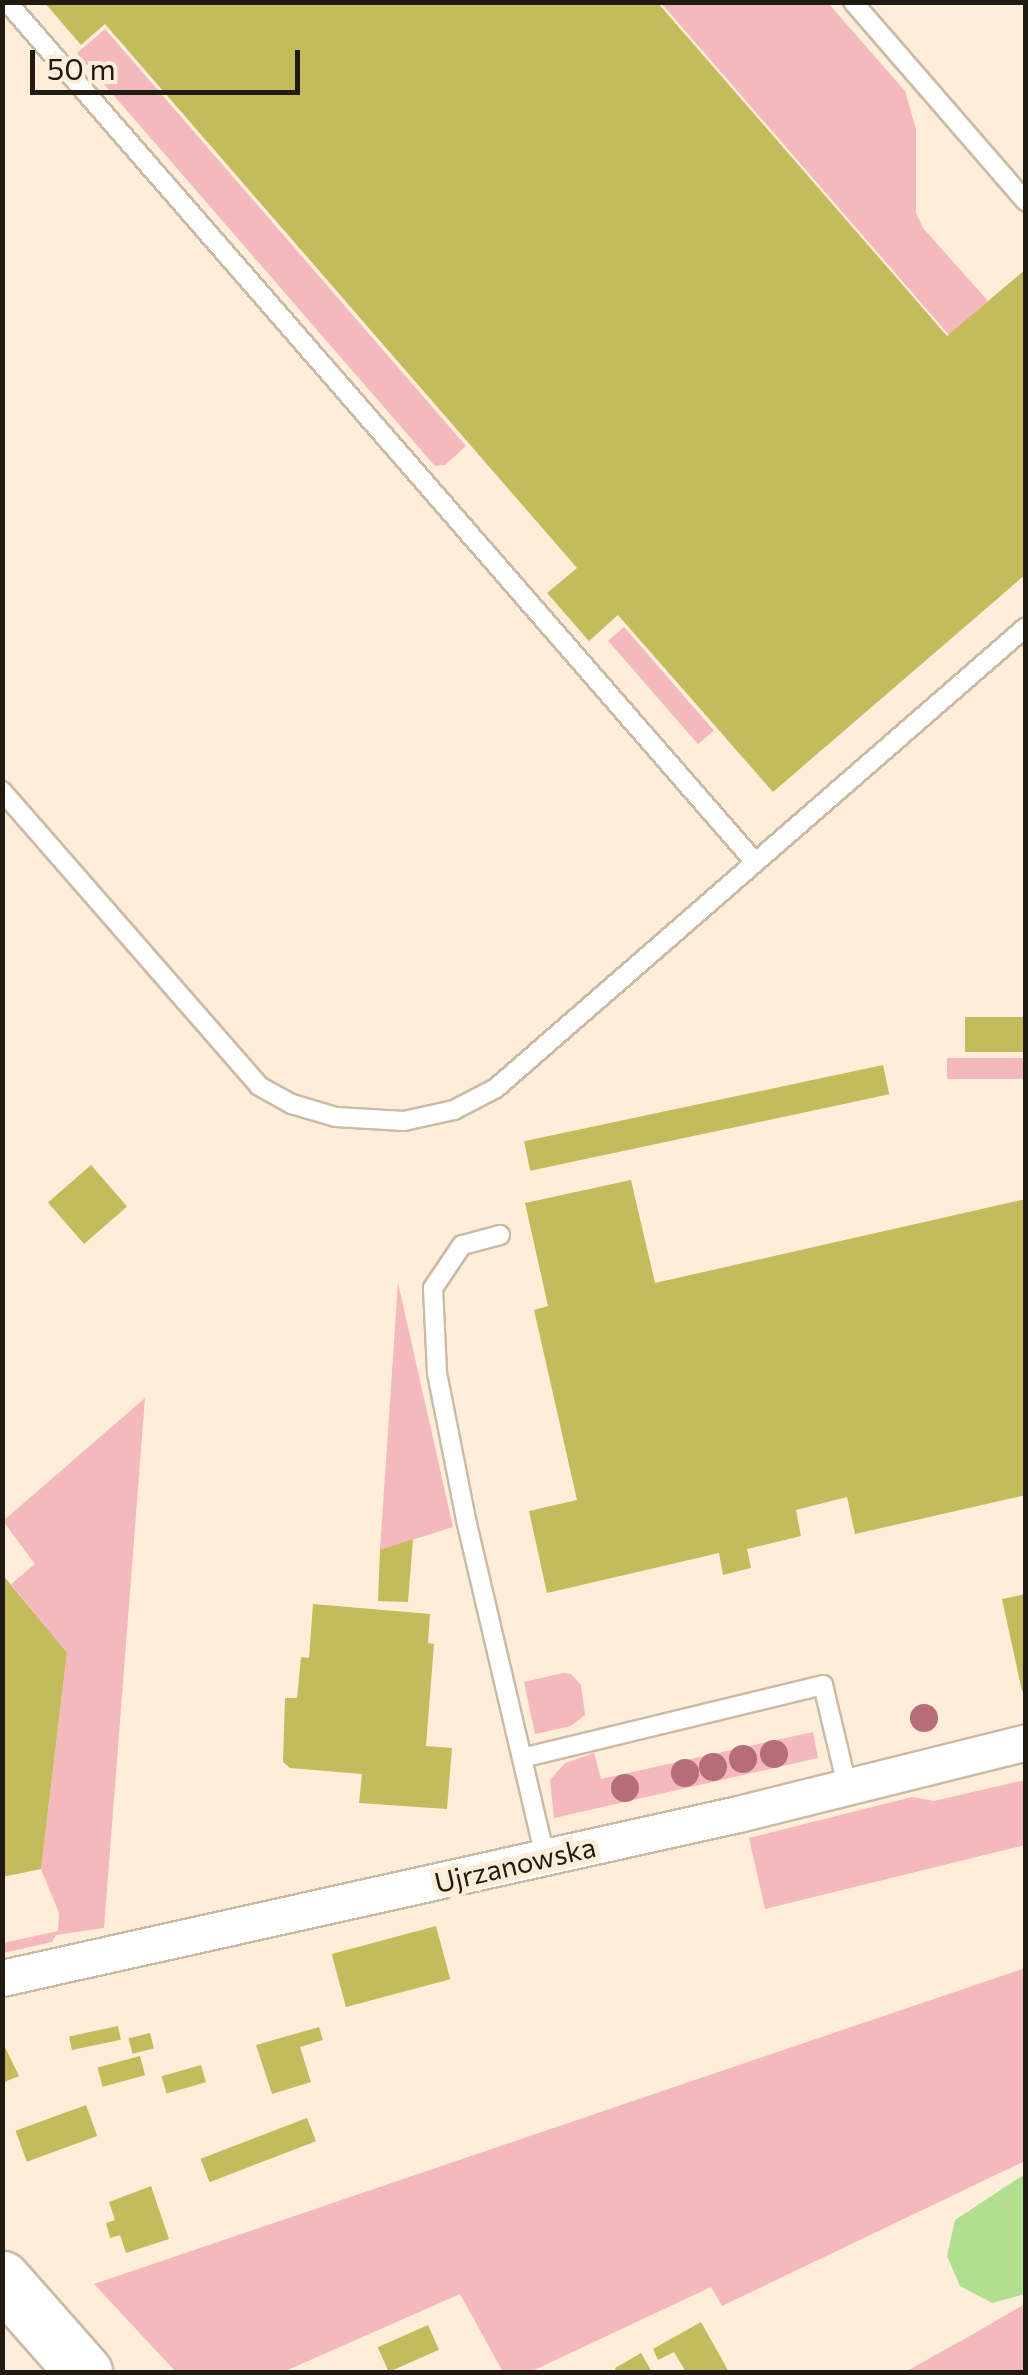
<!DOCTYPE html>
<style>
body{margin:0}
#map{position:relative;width:1028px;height:2375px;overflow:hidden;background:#feedd8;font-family:Commissioner,sans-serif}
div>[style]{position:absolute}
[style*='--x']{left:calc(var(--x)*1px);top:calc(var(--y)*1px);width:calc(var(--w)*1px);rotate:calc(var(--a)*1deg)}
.green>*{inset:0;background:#f5b8bc;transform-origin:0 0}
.water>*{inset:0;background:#b0df90}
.building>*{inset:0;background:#c4bb5d;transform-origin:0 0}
.roads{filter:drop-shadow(2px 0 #cbbba6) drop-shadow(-2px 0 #cbbba6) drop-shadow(0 2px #cbbba6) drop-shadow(0 -2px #cbbba6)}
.service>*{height:18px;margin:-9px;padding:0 9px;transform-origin:9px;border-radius:9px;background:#fff}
.minor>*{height:35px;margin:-17.5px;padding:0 17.5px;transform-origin:17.5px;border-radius:17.5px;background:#fff}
.primary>*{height:55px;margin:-27.5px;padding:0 27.5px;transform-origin:27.5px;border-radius:27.5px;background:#fff}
.trees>*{width:28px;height:28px;margin:-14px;border-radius:50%;background:#b66d77}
span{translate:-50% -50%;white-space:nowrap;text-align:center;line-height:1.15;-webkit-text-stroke:10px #feedd8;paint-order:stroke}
.street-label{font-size:28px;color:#201a13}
.frame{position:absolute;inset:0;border:5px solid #201a13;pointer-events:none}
.scale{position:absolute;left:30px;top:50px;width:270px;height:45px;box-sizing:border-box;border:5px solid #201a13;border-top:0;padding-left:12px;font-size:30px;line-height:35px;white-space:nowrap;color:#201a13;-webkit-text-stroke:8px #feedd8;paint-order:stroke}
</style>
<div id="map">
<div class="green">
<div style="clip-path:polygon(661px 3px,828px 3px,905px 91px,916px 129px,916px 213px,923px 228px,988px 301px,949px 335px)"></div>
<div style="clip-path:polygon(105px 29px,466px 446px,445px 465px,435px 466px,77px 53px)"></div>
<div style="left:624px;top:627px;width:137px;height:21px;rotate:49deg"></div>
<div style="left:1025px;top:1058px;width:21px;height:78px;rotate:90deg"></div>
<div style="clip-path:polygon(398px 1283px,453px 1527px,380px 1550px)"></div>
<div style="clip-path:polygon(145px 1398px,104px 1928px,56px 1935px,52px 1942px,3px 1953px,3px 1943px,58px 1931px,59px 1913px,41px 1869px,67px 1654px,11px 1584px,35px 1564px,3px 1521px)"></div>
<div style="clip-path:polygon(563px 1673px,571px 1674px,581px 1685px,585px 1715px,571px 1726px,535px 1734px,524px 1682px)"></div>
<div style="clip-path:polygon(813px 1732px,818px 1758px,554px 1818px,550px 1780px,565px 1763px,594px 1753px,601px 1779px)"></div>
<div style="clip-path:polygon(1025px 1780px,1025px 1845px,765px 1909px,749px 1838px,912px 1797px,934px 1801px)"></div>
<div style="clip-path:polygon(1025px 1968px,1025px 2161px,722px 2306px,711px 2287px,530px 2372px,503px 2372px,460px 2294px,283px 2372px,176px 2372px,94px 2284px)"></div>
<div style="clip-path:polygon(1025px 2304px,1025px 2372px,905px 2372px,975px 2333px)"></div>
</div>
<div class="water">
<div style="clip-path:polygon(1025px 2174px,1025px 2294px,992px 2303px,960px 2286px,947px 2256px,955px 2220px)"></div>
</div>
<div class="building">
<div style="clip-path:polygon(44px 2px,657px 2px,947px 336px,1026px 269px,1026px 574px,773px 792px,618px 615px,589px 641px,547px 593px,577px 568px,105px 24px,81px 45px)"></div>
<div style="left:1026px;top:1017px;width:35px;height:61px;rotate:90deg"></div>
<div style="left:883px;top:1065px;width:30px;height:367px;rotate:78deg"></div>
<div style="left:91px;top:1165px;width:55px;height:57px;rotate:49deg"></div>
<div style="clip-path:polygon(631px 1180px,655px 1283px,1026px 1199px,1026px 1495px,855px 1534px,847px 1497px,796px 1510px,801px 1536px,747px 1549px,751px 1568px,723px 1575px,719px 1553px,547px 1593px,529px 1511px,577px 1500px,534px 1310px,548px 1306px,525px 1203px)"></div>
<div style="clip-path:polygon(413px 1539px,408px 1602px,378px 1601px,380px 1550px)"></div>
<div style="clip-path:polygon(2px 1574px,67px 1653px,41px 1869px,2px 1877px)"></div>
<div style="clip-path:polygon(1026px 1594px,1026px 1690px,1022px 1691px,1002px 1599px)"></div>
<div style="clip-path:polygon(313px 1604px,430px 1614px,428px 1643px,434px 1644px,426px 1746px,452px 1748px,447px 1809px,359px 1803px,362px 1774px,290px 1768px,283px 1762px,285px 1698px,297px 1698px,301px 1657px,309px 1658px)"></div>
<div style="left:436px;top:1926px;width:55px;height:108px;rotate:75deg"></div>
<div style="left:118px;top:2026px;width:14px;height:50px;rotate:78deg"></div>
<div style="clip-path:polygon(319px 2027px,323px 2040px,300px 2047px,311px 2082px,272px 2094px,256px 2045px)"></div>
<div style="left:150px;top:2033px;width:16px;height:22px;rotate:76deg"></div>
<div style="clip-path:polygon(2px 2041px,19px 2076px,2px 2083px)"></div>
<div style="left:140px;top:2056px;width:20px;height:44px;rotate:75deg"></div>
<div style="left:201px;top:2065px;width:18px;height:41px;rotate:74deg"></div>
<div style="left:86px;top:2105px;width:33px;height:75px;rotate:70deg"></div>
<div style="left:307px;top:2118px;width:25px;height:114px;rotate:69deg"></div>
<div style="clip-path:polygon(151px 2186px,169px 2239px,126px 2253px,120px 2235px,110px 2238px,106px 2223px,115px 2220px,109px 2202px)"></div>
<div style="clip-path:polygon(701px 2322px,729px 2372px,686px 2372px,674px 2352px,658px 2360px,653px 2349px)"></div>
<div style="left:428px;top:2325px;width:27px;height:55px;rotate:66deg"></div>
<div style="clip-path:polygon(641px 2353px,652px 2372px,617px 2372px,615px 2368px)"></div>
</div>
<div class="roads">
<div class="service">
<div style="--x:7;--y:2;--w:1137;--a:48.99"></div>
<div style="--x:853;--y:2;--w:264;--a:49.1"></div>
<div style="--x:2;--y:791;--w:391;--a:48.9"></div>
<div style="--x:259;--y:1086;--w:38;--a:29"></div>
<div style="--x:292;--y:1104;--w:46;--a:16.5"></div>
<div style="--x:336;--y:1117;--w:68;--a:3.4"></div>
<div style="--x:404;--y:1121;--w:51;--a:-12.4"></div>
<div style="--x:454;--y:1110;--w:47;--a:-27.6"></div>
<div style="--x:496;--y:1088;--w:702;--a:-41.02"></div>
<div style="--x:500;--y:1235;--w:39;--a:165"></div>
<div style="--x:462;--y:1245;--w:52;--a:124"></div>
<div style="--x:433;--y:1288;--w:85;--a:87.3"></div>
<div style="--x:437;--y:1373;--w:154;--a:78.8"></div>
<div style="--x:467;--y:1524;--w:342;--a:76.8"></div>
<div style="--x:522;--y:1758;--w:310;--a:-13.6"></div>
<div style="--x:823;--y:1685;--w:104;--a:76.6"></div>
</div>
<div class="minor">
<div style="--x:2;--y:1978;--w:754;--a:-12.56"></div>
<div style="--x:738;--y:1814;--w:297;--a:-14"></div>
</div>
<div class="primary">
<div style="--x:2;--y:2279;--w:124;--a:48.6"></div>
</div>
</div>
<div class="trees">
<div style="left:924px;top:1718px"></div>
<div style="left:774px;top:1754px"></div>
<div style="left:743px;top:1759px"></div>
<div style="left:713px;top:1767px"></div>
<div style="left:685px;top:1773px"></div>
<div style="left:625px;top:1788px"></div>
</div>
<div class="street-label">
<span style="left:515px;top:1864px;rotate:-13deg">Ujrzanowska</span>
</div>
<div class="frame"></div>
<div class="scale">50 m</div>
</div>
